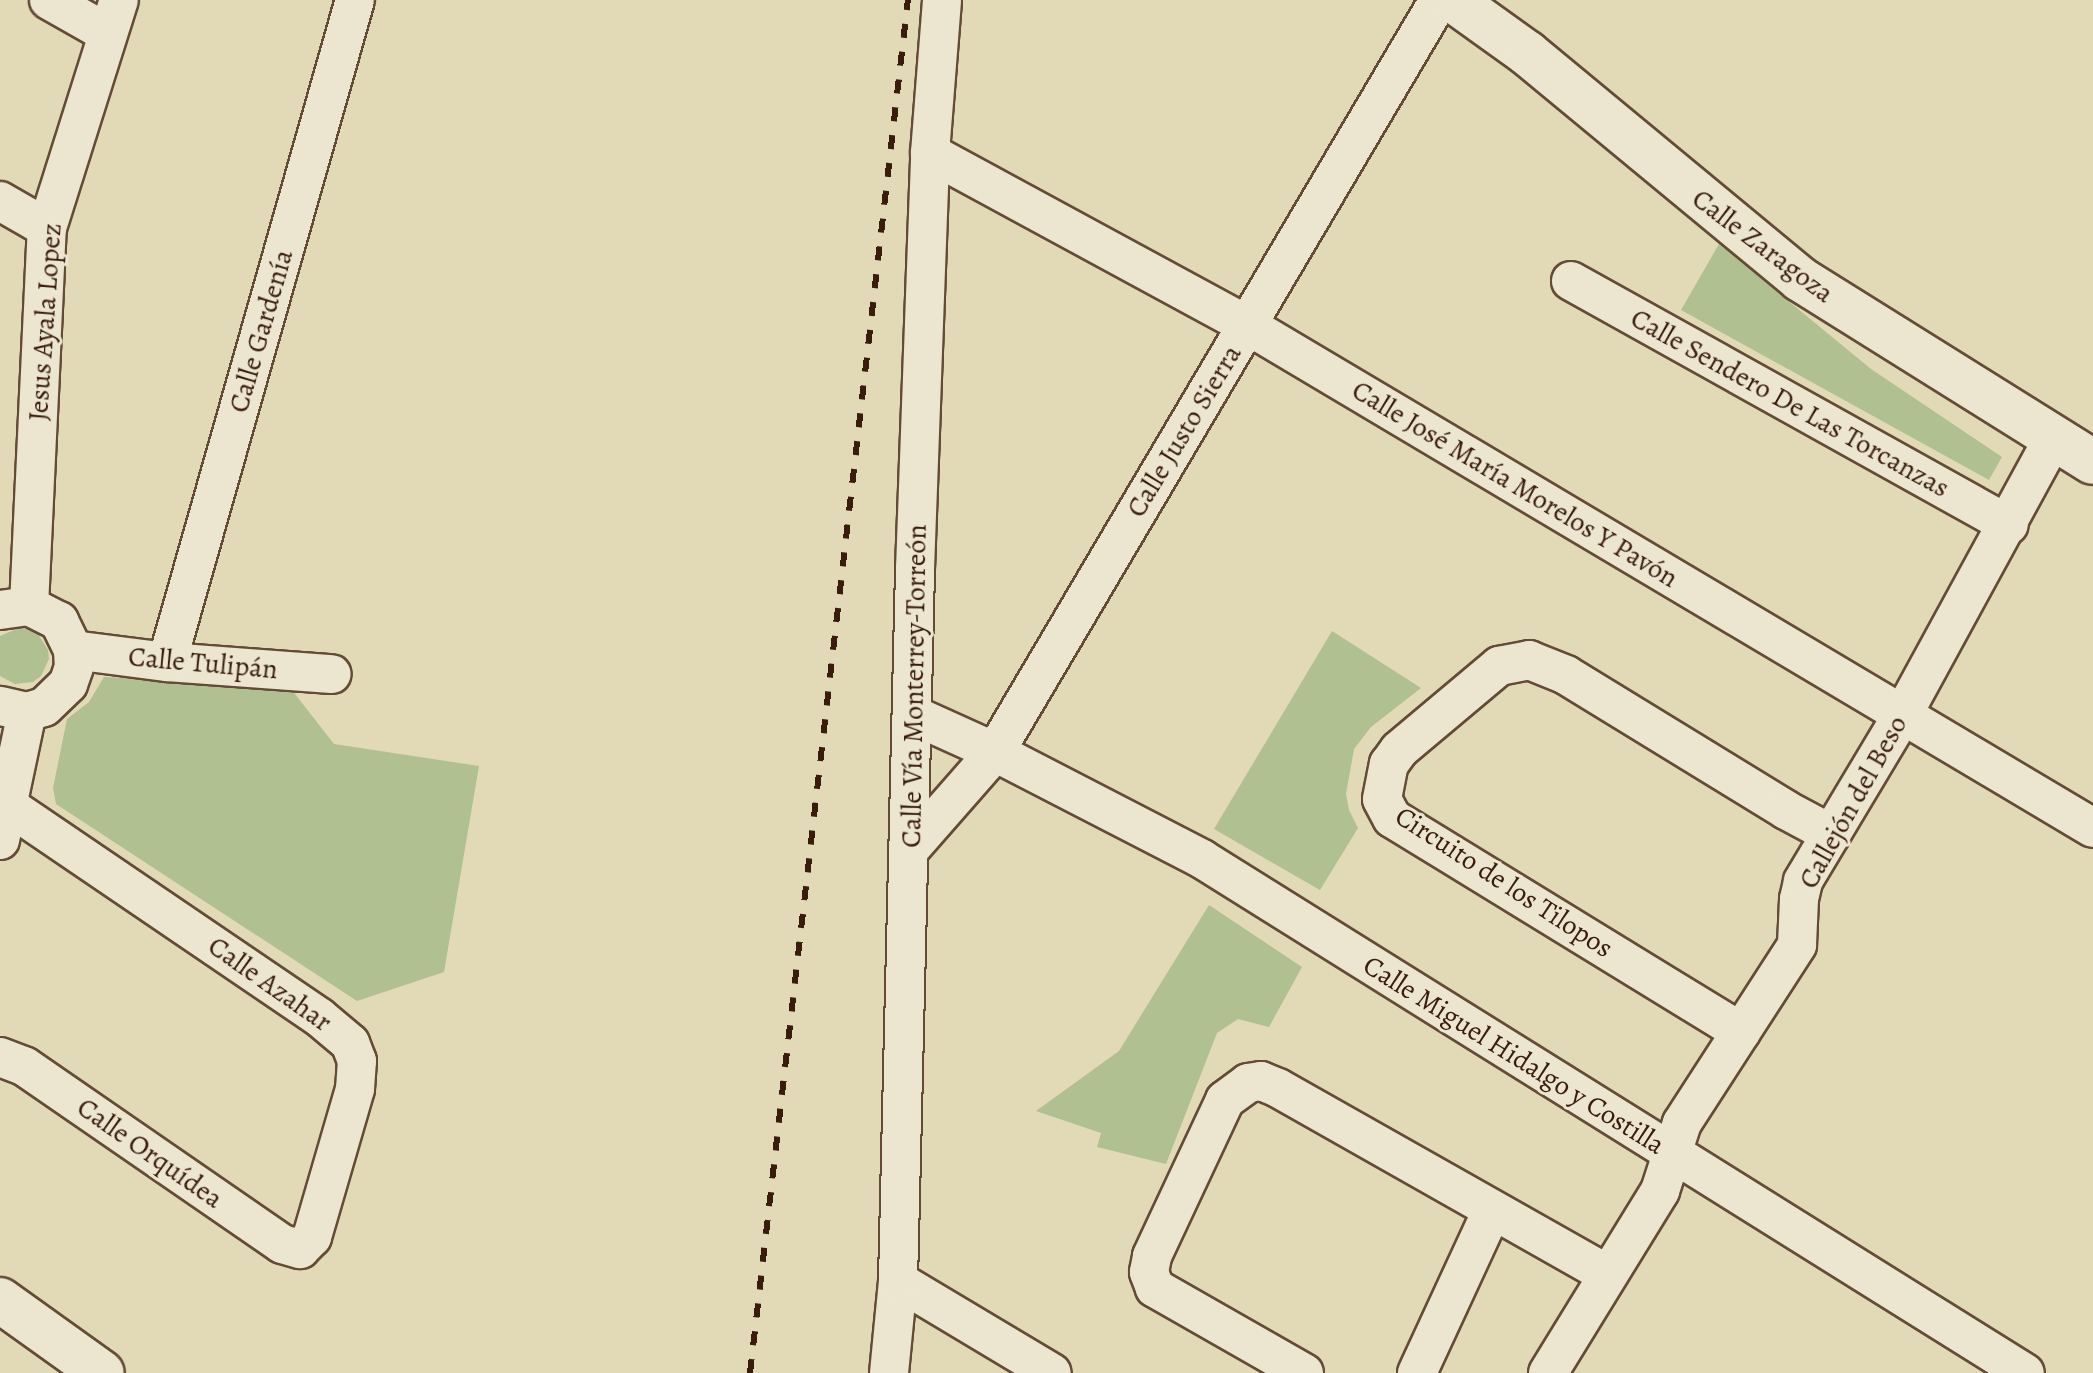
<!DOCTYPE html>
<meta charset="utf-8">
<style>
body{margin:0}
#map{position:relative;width:2093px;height:1373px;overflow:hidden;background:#e2d9b6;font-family:Alegreya,serif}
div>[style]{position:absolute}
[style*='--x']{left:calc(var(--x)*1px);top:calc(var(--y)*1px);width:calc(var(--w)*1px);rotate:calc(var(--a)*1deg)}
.green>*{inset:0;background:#b0c090}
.roads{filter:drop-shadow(2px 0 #634b36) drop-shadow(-2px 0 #634b36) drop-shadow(0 2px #634b36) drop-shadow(0 -2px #634b36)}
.minor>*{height:38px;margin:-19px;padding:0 19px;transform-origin:19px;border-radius:19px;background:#ece6d0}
.tertiary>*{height:44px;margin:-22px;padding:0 22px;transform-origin:22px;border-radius:22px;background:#ece6d0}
.rail>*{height:6px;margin-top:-3px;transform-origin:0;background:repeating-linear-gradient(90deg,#391c0c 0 14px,transparent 0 28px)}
span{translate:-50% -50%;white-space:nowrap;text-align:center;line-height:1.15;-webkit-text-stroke:6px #ece6d0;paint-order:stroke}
.street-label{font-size:28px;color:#391c0c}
</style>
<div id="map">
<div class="green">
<div style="clip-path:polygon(1719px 244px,1871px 369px,2002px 457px,1989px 480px,1681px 310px)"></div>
<div style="clip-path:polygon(21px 627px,38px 634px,48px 650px,49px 659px,41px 676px,33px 682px,15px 684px,0 676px,0 636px)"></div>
<div style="clip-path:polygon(1332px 631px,1421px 688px,1371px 727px,1354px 749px,1346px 794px,1349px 810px,1358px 828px,1320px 890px,1214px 829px)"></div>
<div style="clip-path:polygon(104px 677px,288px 685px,334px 744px,479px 766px,444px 972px,357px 1001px,56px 804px,53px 788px,67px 719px,89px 702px)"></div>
<div style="clip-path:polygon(1209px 905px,1302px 967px,1269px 1027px,1238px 1019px,1217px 1033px,1166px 1164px,1097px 1147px,1101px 1133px,1036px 1111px,1119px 1051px)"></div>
</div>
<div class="roads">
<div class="minor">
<div style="--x:49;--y:0;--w:67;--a:29.6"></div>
<div style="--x:930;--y:153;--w:361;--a:28.5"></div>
<div style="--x:1247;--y:325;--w:984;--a:30.73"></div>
<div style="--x:0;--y:201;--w:54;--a:29.9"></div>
<div style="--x:1571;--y:281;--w:501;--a:29.12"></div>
<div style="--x:29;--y:606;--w:378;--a:-87.3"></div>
<div style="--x:47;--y:228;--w:239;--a:-72.5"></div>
<div style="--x:0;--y:610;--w:29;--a:-8"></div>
<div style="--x:29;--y:606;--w:34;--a:27"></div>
<div style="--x:59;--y:621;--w:32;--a:64"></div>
<div style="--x:73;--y:650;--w:17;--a:87"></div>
<div style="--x:74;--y:667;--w:18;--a:109"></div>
<div style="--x:68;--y:684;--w:33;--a:136"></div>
<div style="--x:44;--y:707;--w:18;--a:164"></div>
<div style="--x:27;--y:712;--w:28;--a:-167"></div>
<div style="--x:73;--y:650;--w:95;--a:7.3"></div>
<div style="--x:167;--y:662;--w:165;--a:4.2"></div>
<div style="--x:167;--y:662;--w:688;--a:-74.15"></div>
<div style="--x:913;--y:715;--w:90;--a:24.3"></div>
<div style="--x:995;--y:752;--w:233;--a:27.3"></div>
<div style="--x:1202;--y:859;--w:970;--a:31.99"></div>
<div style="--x:0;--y:840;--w:131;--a:-78.1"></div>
<div style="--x:910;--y:849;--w:129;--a:-48.8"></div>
<div style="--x:995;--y:752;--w:873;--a:-59.44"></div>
<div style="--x:1741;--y:1032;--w:409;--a:-148.5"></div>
<div style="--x:1392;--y:818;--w:21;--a:-118"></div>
<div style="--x:1382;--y:799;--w:36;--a:-79"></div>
<div style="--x:1389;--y:764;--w:17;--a:-54"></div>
<div style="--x:1399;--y:750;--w:131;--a:-40"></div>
<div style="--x:1499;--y:666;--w:31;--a:-11"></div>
<div style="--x:1529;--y:660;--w:40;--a:22"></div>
<div style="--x:1566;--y:675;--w:258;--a:31.5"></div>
<div style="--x:1786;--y:810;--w:51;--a:28.1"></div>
<div style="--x:0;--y:1057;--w:26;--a:21"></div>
<div style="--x:24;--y:1066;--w:313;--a:34.6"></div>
<div style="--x:282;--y:1244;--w:19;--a:16"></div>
<div style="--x:300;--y:1249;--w:17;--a:-45"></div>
<div style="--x:312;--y:1237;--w:154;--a:-73.8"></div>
<div style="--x:355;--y:1089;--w:28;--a:-86"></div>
<div style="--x:357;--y:1061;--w:19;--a:-111"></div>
<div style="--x:350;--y:1043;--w:40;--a:-140"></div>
<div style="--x:319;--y:1017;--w:377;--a:-145.8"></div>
<div style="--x:898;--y:1281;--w:179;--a:30.9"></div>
<div style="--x:889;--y:1373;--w:92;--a:-84.4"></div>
<div style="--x:898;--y:1281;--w:712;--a:-88.63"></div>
<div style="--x:915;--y:569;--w:416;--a:-87.9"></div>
<div style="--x:930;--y:153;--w:153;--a:-85.5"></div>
<div style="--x:1304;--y:1373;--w:172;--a:-150.3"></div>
<div style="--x:1155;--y:1288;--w:17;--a:-111"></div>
<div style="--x:1149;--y:1272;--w:16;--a:-79"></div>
<div style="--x:1152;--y:1256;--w:172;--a:-64.9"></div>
<div style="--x:1225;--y:1100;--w:29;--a:-36"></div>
<div style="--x:1248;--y:1083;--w:13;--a:-9"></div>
<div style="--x:1261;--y:1081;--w:18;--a:22"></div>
<div style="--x:1278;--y:1088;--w:379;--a:29.5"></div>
<div style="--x:1417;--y:1373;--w:179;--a:-65.2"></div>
<div style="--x:1548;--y:1373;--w:214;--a:-58.4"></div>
<div style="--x:1660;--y:1191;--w:71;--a:-72.1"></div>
<div style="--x:1682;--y:1123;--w:212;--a:-57.1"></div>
<div style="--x:1797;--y:945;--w:46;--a:-87.5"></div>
<div style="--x:1799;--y:899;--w:18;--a:-77"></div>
<div style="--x:1803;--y:881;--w:195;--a:-59.1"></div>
<div style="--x:1903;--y:714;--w:313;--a:-61.4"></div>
</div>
<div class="tertiary">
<div style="--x:1453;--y:0;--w:91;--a:35.6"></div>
<div style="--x:1527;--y:53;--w:354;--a:39.6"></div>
<div style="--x:1800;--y:279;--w:345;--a:32"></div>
<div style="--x:0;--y:1300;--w:125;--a:35.6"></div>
</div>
</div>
<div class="rail">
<div style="--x:750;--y:1373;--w:1382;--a:-83.44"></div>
</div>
<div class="street-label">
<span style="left:1763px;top:246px;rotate:37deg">Calle Zaragoza</span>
<span style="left:45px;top:322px;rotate:-86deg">Jesus Ayala Lopez</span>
<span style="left:261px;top:331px;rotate:-74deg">Calle Gardenía</span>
<span style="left:1790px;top:403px;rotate:29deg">Calle Sendero De Las Torcanzas</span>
<span style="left:1184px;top:431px;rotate:-59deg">Calle Justo Sierra</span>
<span style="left:1515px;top:484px;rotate:31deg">Calle José María Morelos Y Pavón</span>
<span style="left:203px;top:663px;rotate:5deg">Calle Tulipán</span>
<span style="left:914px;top:686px;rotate:-89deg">Calle Vía Monterrey-Torreón</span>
<span style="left:1853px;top:802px;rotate:-61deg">Callejón del Beso</span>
<span style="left:1504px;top:882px;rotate:33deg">Circuito de los Tilopos</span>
<span style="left:270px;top:984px;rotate:35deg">Calle Azahar</span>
<span style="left:1514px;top:1055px;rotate:32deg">Calle Miguel Hidalgo y Costilla</span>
<span style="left:150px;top:1153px;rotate:35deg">Calle Orquídea</span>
</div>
</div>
